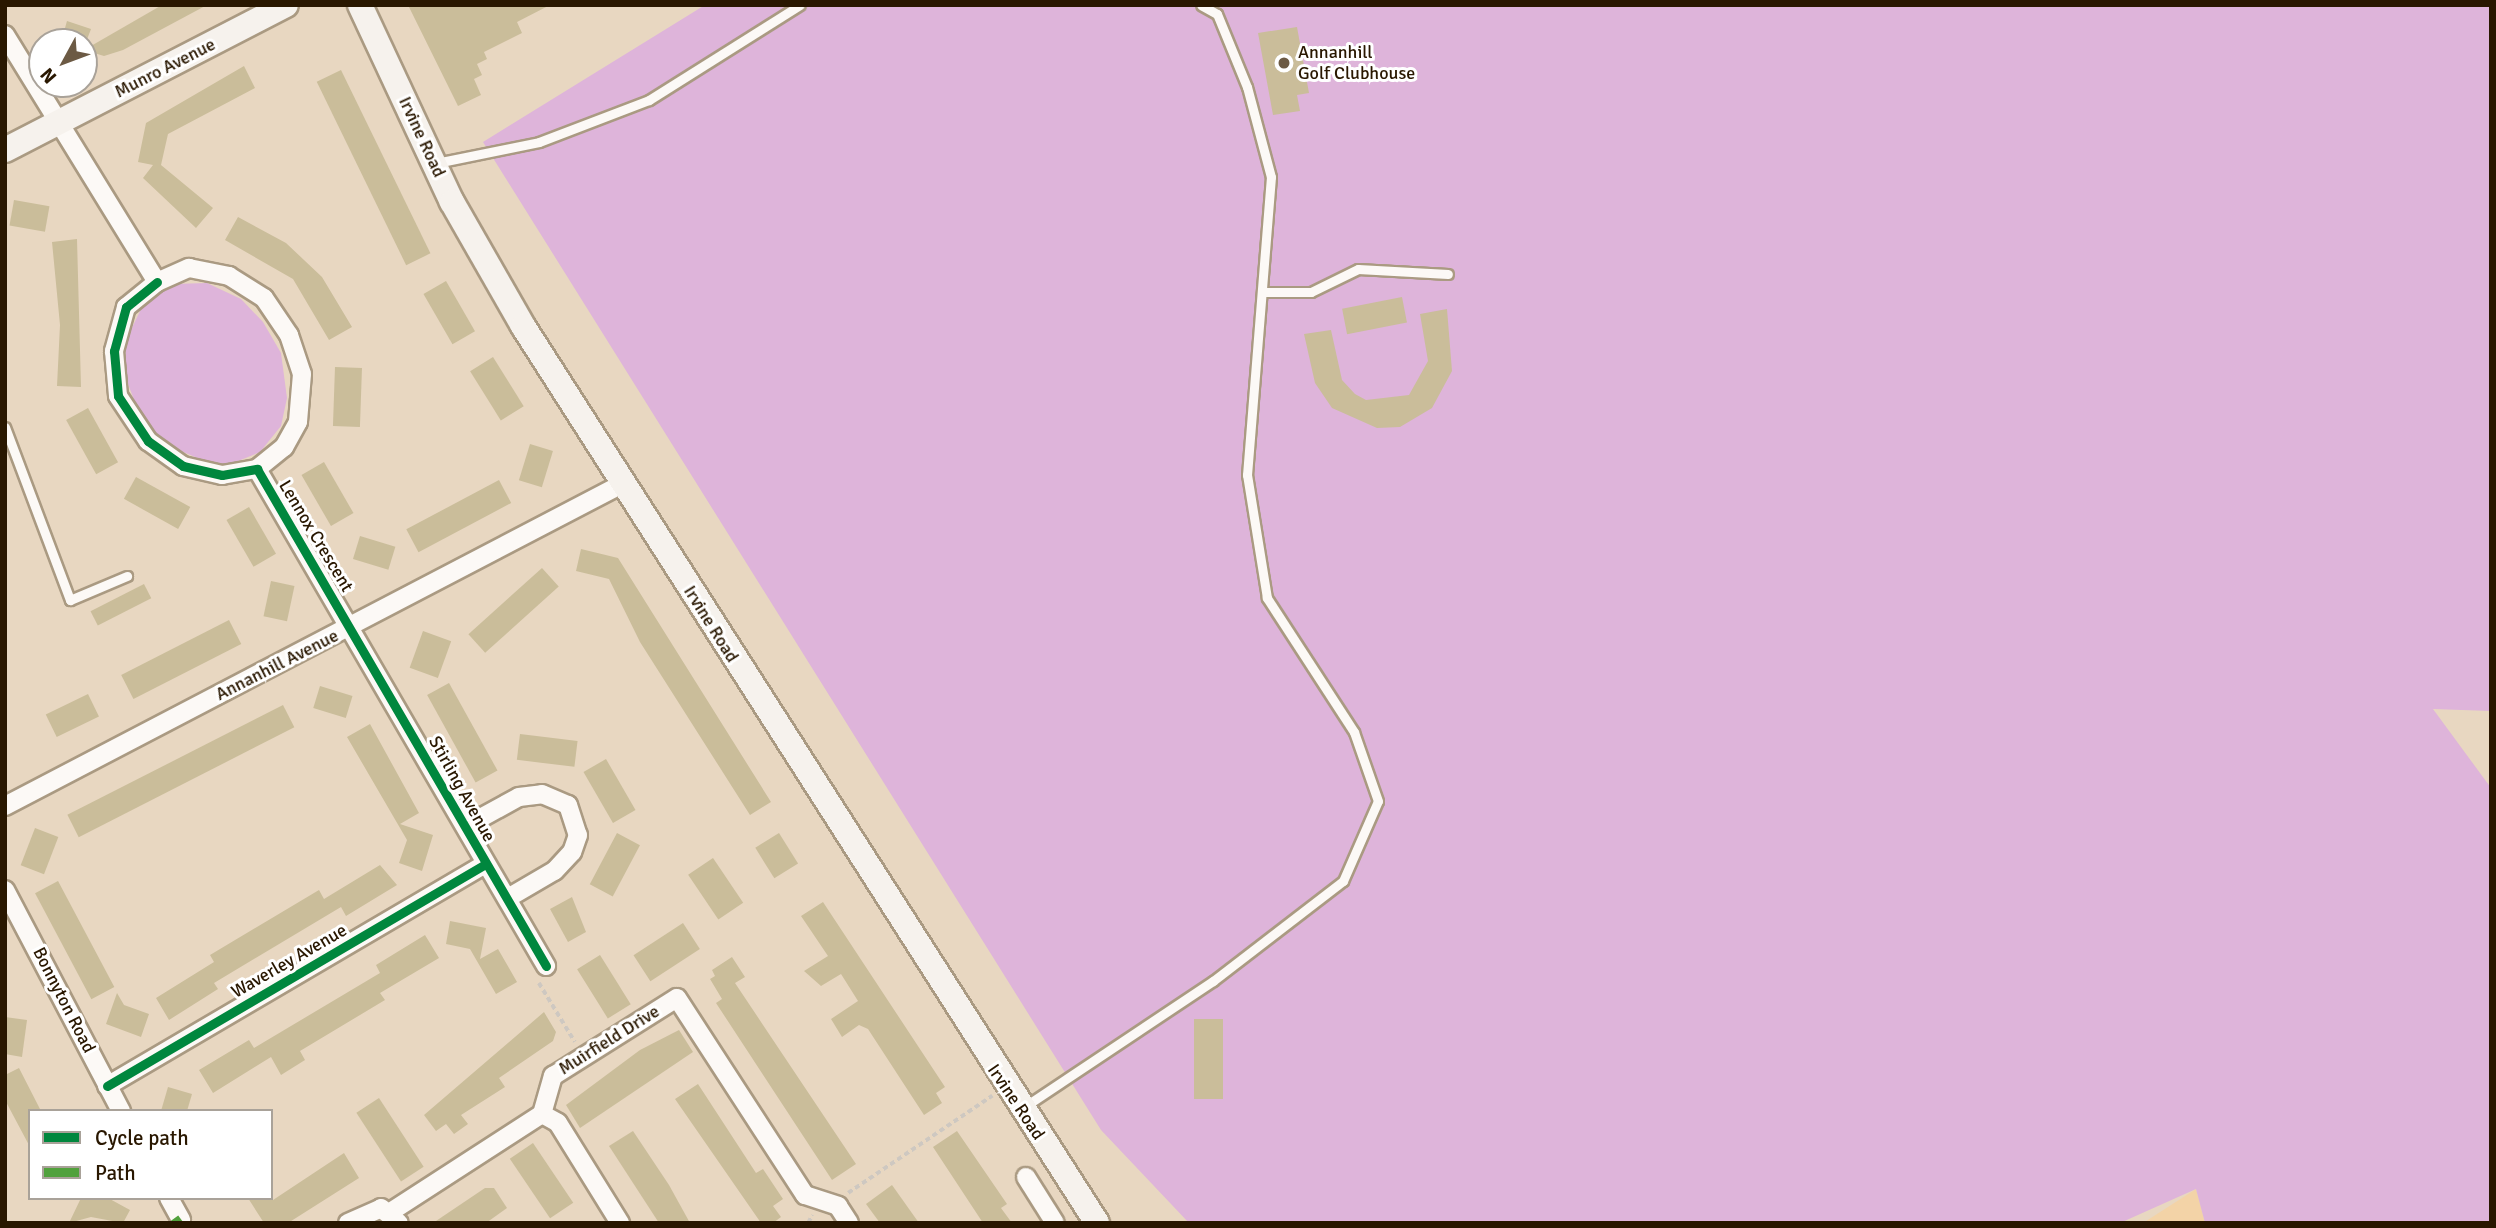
<!DOCTYPE html>
<style>
body{margin:0}
#map{position:relative;width:2496px;height:1228px;overflow:hidden;background:#e8d7c1;font-family:Signika,sans-serif}
div>[style]{position:absolute}
[style*='--x']{left:calc(var(--x)*1px);top:calc(var(--y)*1px);width:calc(var(--w)*1px);rotate:calc(var(--a)*1deg)}
.built>*{inset:0;background:#f3d3a7}
.green>*{inset:0;background:#deb4da}
.building>*{inset:0;background:#cabd9a;transform-origin:0 0}
.path>*{height:3.5px;margin-top:-1.75px;transform-origin:0;background:repeating-linear-gradient(90deg,#cec8c1 0 5px,transparent 0 8.5px)}
.roads{filter:drop-shadow(2px 0 #aa9a82) drop-shadow(-2px 0 #aa9a82) drop-shadow(0 2px #aa9a82) drop-shadow(0 -2px #aa9a82)}
.lane>*{height:9px;margin:-4.5px;padding:0 4.5px;transform-origin:4.5px;border-radius:4.5px;background:#fcf9f6}
.street>*{height:18px;margin:-9px;padding:0 9px;transform-origin:9px;border-radius:9px;background:#fcf9f6}
.secondary>*{height:24px;margin:-12px;padding:0 12px;transform-origin:12px;border-radius:12px;background:#f6f2ed}
.quiet>*{height:7px;margin-top:-3.5px;transform-origin:0;background:repeating-linear-gradient(90deg,#51a13c 0 14px,transparent 0 21px)}
.cycleway>*{height:9px;margin:-4.5px;padding:0 4.5px;transform-origin:4.5px;border-radius:4.5px;background:#00873e}
.dots>*{width:19px;height:19px;translate:-50% -50%;box-sizing:border-box;border:4px solid #fff;border-radius:50%}
span{translate:-50% -50%;white-space:nowrap;text-align:center;line-height:1.15;-webkit-text-stroke:6px #fff;paint-order:stroke}
.poi-label{font-size:18px;color:#291700}
.left{translate:0 -50%;text-align:left}
.street-label{font-size:18px;color:#291700}
.frame{position:absolute;inset:0;border:7px solid #291700;pointer-events:none}
.legend{position:absolute;left:28px;top:1109px;width:245px;height:91px;box-sizing:border-box;background:#fff;border:2px solid #a9a299;margin:0;padding:9px 12px;list-style:none;font-size:21px;color:#291700}
.legend li{display:flex;align-items:center;gap:14px;height:35px}
.legend b{width:35px;border:2px solid #a9a299}
.north{position:absolute;left:28px;top:28px;width:70px;height:70px;box-sizing:border-box;background:#fff;border:2px solid #a9a299;border-radius:50%;rotate:229deg;font-size:19px;font-weight:700;line-height:28px;text-align:center;color:#291700}
.north::after{content:'';display:block;margin:auto;width:24px;height:32px;background:#6c5a44;clip-path:polygon(50% 0,100% 100%,50% 72%,0 100%)}
</style>
<div id="map">
<div class="built">
<div style="clip-path:polygon(2196px 1189px,2205px 1223px,2143px 1223px)"></div>
</div>
<div class="green">
<div style="clip-path:polygon(705px 5px,2491px 5px,2491px 711px,2433px 709px,2491px 788px,2491px 1223px,2205px 1223px,2196px 1189px,2120px 1223px,1189px 1223px,1101px 1130px,483px 142px)"></div>
<div style="clip-path:polygon(207px 283px,241px 299px,263px 322px,281px 353px,287px 398px,281px 426px,260px 452px,221px 468px,162px 443px,140px 415px,126px 379px,125px 342px,143px 305px,174px 284px)"></div>
</div>
<div class="building">
<div style="clip-path:polygon(162px 5px,207px 5px,123px 50px,104px 56px,84px 50px)"></div>
<div style="clip-path:polygon(408px 5px,550px 5px,517px 22px,522px 33px,484px 52px,487px 59px,477px 64px,482px 75px,474px 79px,481px 95px,458px 106px)"></div>
<div style="clip-path:polygon(67px 21px,91px 29px,86px 42px,61px 42px)"></div>
<div style="clip-path:polygon(1297px 27px,1309px 93px,1297px 95px,1300px 111px,1273px 115px,1258px 33px)"></div>
<div style="clip-path:polygon(244px 66px,255px 88px,168px 134px,161px 165px,213px 208px,196px 228px,143px 178px,153px 165px,138px 162px,146px 123px)"></div>
<div style="left:341px;top:70px;width:204px;height:27px;rotate:64deg"></div>
<div style="left:14px;top:200px;width:36px;height:26px;rotate:10deg"></div>
<div style="clip-path:polygon(238px 217px,286px 243px,322px 277px,352px 327px,329px 340px,293px 279px,225px 240px)"></div>
<div style="clip-path:polygon(77px 239px,81px 387px,57px 386px,60px 325px,52px 242px)"></div>
<div style="left:446px;top:281px;width:58px;height:26px;rotate:60deg"></div>
<div style="left:1402px;top:297px;width:26px;height:61px;rotate:79deg"></div>
<div style="clip-path:polygon(1447px 309px,1452px 371px,1432px 408px,1400px 427px,1377px 428px,1332px 408px,1315px 383px,1304px 334px,1331px 330px,1342px 380px,1355px 394px,1366px 400px,1409px 395px,1428px 361px,1420px 314px)"></div>
<div style="left:493px;top:357px;width:58px;height:27px;rotate:58deg"></div>
<div style="left:335px;top:367px;width:27px;height:59px;rotate:2deg"></div>
<div style="left:88px;top:408px;width:62px;height:25px;rotate:61deg"></div>
<div style="left:530px;top:444px;width:24px;height:38px;rotate:17deg"></div>
<div style="left:324px;top:462px;width:59px;height:26px;rotate:60deg"></div>
<div style="left:136px;top:477px;width:62px;height:25px;rotate:29deg"></div>
<div style="left:499px;top:480px;width:26px;height:105px;rotate:62deg"></div>
<div style="left:249px;top:507px;width:54px;height:26px;rotate:60deg"></div>
<div style="left:360px;top:536px;width:37px;height:24px;rotate:17deg"></div>
<div style="clip-path:polygon(581px 549px,618px 558px,771px 802px,750px 815px,640px 642px,609px 579px,576px 571px)"></div>
<div style="left:542px;top:568px;width:25px;height:99px;rotate:48deg"></div>
<div style="left:271px;top:581px;width:24px;height:36px;rotate:12deg"></div>
<div style="left:144px;top:584px;width:16px;height:60px;rotate:63deg"></div>
<div style="left:229px;top:620px;width:27px;height:121px;rotate:63deg"></div>
<div style="left:423px;top:631px;width:30px;height:39px;rotate:20deg"></div>
<div style="left:449px;top:683px;width:100px;height:25px;rotate:61deg"></div>
<div style="left:320px;top:686px;width:34px;height:23px;rotate:17deg"></div>
<div style="left:88px;top:694px;width:25px;height:47px;rotate:64deg"></div>
<div style="left:283px;top:705px;width:25px;height:242px;rotate:63deg"></div>
<div style="clip-path:polygon(370px 724px,419px 813px,400px 824px,433px 835px,422px 871px,399px 863px,407px 840px,347px 737px)"></div>
<div style="left:520px;top:734px;width:58px;height:26px;rotate:7deg"></div>
<div style="left:606px;top:759px;width:59px;height:26px;rotate:60deg"></div>
<div style="left:35px;top:828px;width:25px;height:40px;rotate:21deg"></div>
<div style="left:617px;top:833px;width:26px;height:58px;rotate:28deg"></div>
<div style="left:779px;top:833px;width:36px;height:28px;rotate:58deg"></div>
<div style="left:713px;top:858px;width:54px;height:30px;rotate:56deg"></div>
<div style="clip-path:polygon(380px 865px,397px 885px,346px 916px,341px 907px,214px 983px,218px 989px,169px 1020px,156px 998px,214px 962px,210px 955px,319px 890px,324px 899px)"></div>
<div style="left:58px;top:881px;width:120px;height:26px;rotate:62deg"></div>
<div style="clip-path:polygon(572px 897px,586px 932px,568px 942px,550px 909px)"></div>
<div style="clip-path:polygon(823px 902px,945px 1087px,936px 1093px,942px 1103px,924px 1115px,868px 1029px,859px 1025px,842px 1037px,831px 1019px,858px 1001px,841px 974px,821px 986px,804px 971px,828px 956px,801px 916px)"></div>
<div style="clip-path:polygon(450px 921px,486px 928px,480px 959px,498px 949px,517px 982px,496px 994px,470px 949px,446px 944px)"></div>
<div style="left:683px;top:923px;width:31px;height:59px;rotate:57deg"></div>
<div style="clip-path:polygon(425px 935px,439px 958px,380px 993px,385px 1000px,300px 1051px,305px 1060px,281px 1075px,271px 1057px,213px 1093px,199px 1070px,249px 1040px,254px 1048px,380px 973px,376px 965px)"></div>
<div style="left:600px;top:955px;width:58px;height:27px;rotate:58deg"></div>
<div style="clip-path:polygon(732px 957px,745px 977px,735px 983px,856px 1164px,832px 1180px,716px 1003px,722px 999px,710px 979px,715px 976px,712px 970px)"></div>
<div style="clip-path:polygon(117px 993px,124px 1005px,149px 1014px,141px 1037px,106px 1024px)"></div>
<div style="clip-path:polygon(544px 1012px,556px 1032px,553px 1041px,499px 1078px,505px 1087px,461px 1115px,468px 1124px,454px 1134px,446px 1124px,436px 1131px,424px 1115px)"></div>
<div style="clip-path:polygon(5px 1017px,27px 1020px,22px 1057px,5px 1054px)"></div>
<div style="left:1194px;top:1019px;width:29px;height:80px"></div>
<div style="clip-path:polygon(679px 1030px,693px 1052px,580px 1128px,566px 1105px,640px 1050px)"></div>
<div style="clip-path:polygon(19px 1068px,41px 1111px,30px 1111px,30px 1147px,5px 1100px,5px 1075px)"></div>
<div style="clip-path:polygon(698px 1084px,756px 1173px,763px 1169px,783px 1199px,773px 1206px,781px 1217px,773px 1223px,761px 1223px,675px 1099px)"></div>
<div style="clip-path:polygon(168px 1087px,192px 1094px,187px 1111px,161px 1111px)"></div>
<div style="left:379px;top:1098px;width:82px;height:27px;rotate:57deg"></div>
<div style="clip-path:polygon(633px 1131px,669px 1185px,690px 1223px,659px 1223px,609px 1146px)"></div>
<div style="clip-path:polygon(957px 1131px,1007px 1204px,1001px 1208px,1012px 1223px,983px 1223px,933px 1147px)"></div>
<div style="left:533px;top:1143px;width:72px;height:28px;rotate:56deg"></div>
<div style="clip-path:polygon(344px 1153px,359px 1178px,288px 1223px,264px 1223px,248px 1198px,273px 1200px)"></div>
<div style="clip-path:polygon(892px 1185px,919px 1223px,880px 1223px,866px 1204px)"></div>
<div style="clip-path:polygon(485px 1188px,494px 1188px,507px 1208px,486px 1223px,433px 1223px)"></div>
<div style="clip-path:polygon(81px 1198px,108px 1198px,130px 1210px,123px 1223px,91px 1217px,69px 1223px)"></div>
</div>
<div class="path">
<div style="--x:539;--y:983;--w:69;--a:58.6"></div>
<div style="--x:848;--y:1193;--w:174;--a:-34"></div>
<div style="--x:808;--y:1223;--w:9;--a:-63"></div>
</div>
<div class="roads">
<div class="lane">
<div style="--x:436;--y:163;--w:105;--a:-11.5"></div>
<div style="--x:539;--y:142;--w:118;--a:-20.9"></div>
<div style="--x:649;--y:100;--w:178;--a:-32.2"></div>
<div style="--x:1264;--y:292;--w:47;--a:0"></div>
<div style="--x:1311;--y:292;--w:52;--a:-26.1"></div>
<div style="--x:1358;--y:269;--w:90;--a:3.2"></div>
<div style="--x:5;--y:427;--w:185;--a:69.4"></div>
<div style="--x:70;--y:600;--w:62;--a:-22.8"></div>
<div style="--x:1024;--y:1107;--w:227;--a:-33.7"></div>
<div style="--x:1213;--y:981;--w:164;--a:-37.6"></div>
<div style="--x:1343;--y:881;--w:87;--a:-66.4"></div>
<div style="--x:1378;--y:801;--w:73;--a:-109.2"></div>
<div style="--x:1354;--y:732;--w:160;--a:-123"></div>
<div style="--x:1267;--y:598;--w:125;--a:-99.2"></div>
<div style="--x:1247;--y:475;--w:299;--a:-85.4"></div>
<div style="--x:1271;--y:177;--w:93;--a:-104.9"></div>
<div style="--x:1247;--y:87;--w:79;--a:-112.3"></div>
<div style="--x:1217;--y:14;--w:18;--a:-151"></div>
</div>
<div class="street">
<div style="--x:5;--y:35;--w:290;--a:58.4"></div>
<div style="--x:157;--y:282;--w:35;--a:-24"></div>
<div style="--x:189;--y:268;--w:41;--a:11.3"></div>
<div style="--x:229;--y:276;--w:41;--a:32.2"></div>
<div style="--x:264;--y:298;--w:45;--a:56"></div>
<div style="--x:289;--y:335;--w:41;--a:71.6"></div>
<div style="--x:302;--y:374;--w:48;--a:94.8"></div>
<div style="--x:298;--y:422;--w:29;--a:119"></div>
<div style="--x:284;--y:447;--w:35;--a:141"></div>
<div style="--x:157;--y:282;--w:40;--a:141"></div>
<div style="--x:126;--y:307;--w:46;--a:105.3"></div>
<div style="--x:114;--y:351;--w:45;--a:84.9"></div>
<div style="--x:118;--y:396;--w:54;--a:56.3"></div>
<div style="--x:148;--y:441;--w:43;--a:35.5"></div>
<div style="--x:183;--y:466;--w:40;--a:13"></div>
<div style="--x:222;--y:475;--w:36;--a:-10"></div>
<div style="--x:257;--y:469;--w:575;--a:59.82"></div>
<div style="--x:5;--y:806;--w:696;--a:-27.56"></div>
<div style="--x:466;--y:826;--w:60;--a:-28.7"></div>
<div style="--x:519;--y:797;--w:23;--a:-7"></div>
<div style="--x:542;--y:794;--w:28;--a:23"></div>
<div style="--x:568;--y:805;--w:32;--a:72"></div>
<div style="--x:578;--y:835;--w:18;--a:109"></div>
<div style="--x:572;--y:852;--w:26;--a:133"></div>
<div style="--x:554;--y:871;--w:53;--a:149.6"></div>
<div style="--x:5;--y:890;--w:250;--a:62.3"></div>
<div style="--x:107;--y:1086;--w:439;--a:-30.4"></div>
<div style="--x:542;--y:1114;--w:18;--a:29"></div>
<div style="--x:558;--y:1123;--w:118;--a:58.2"></div>
<div style="--x:1026;--y:1177;--w:54;--a:57.8"></div>
<div style="--x:169;--y:1198;--w:25;--a:61"></div>
<div style="--x:392;--y:1211;--w:179;--a:-32.9"></div>
<div style="--x:542;--y:1114;--w:40;--a:-74"></div>
<div style="--x:553;--y:1076;--w:146;--a:-32.2"></div>
<div style="--x:677;--y:998;--w:235;--a:57"></div>
<div style="--x:805;--y:1195;--w:35;--a:18"></div>
<div style="--x:838;--y:1206;--w:20;--a:57"></div>
<div style="--x:348;--y:1223;--w:36;--a:-24"></div>
<div style="--x:381;--y:1208;--w:23;--a:40"></div>
</div>
<div class="secondary">
<div style="--x:360;--y:5;--w:217;--a:65"></div>
<div style="--x:452;--y:202;--w:143;--a:60.2"></div>
<div style="--x:523;--y:326;--w:1065;--a:57.38"></div>
<div style="--x:5;--y:150;--w:316;--a:-27.3"></div>
</div>
</div>
<div class="quiet">
<div style="--x:173;--y:1223;--w:9;--a:-36"></div>
</div>
<div class="cycleway">
<div style="--x:157;--y:282;--w:40;--a:141"></div>
<div style="--x:126;--y:307;--w:46;--a:105.3"></div>
<div style="--x:114;--y:351;--w:45;--a:84.9"></div>
<div style="--x:118;--y:396;--w:54;--a:56.3"></div>
<div style="--x:148;--y:441;--w:43;--a:35.5"></div>
<div style="--x:183;--y:466;--w:40;--a:13"></div>
<div style="--x:222;--y:475;--w:36;--a:-10"></div>
<div style="--x:257;--y:469;--w:575;--a:59.82"></div>
<div style="--x:107;--y:1086;--w:439;--a:-30.4"></div>
</div>
<div class="dots">
<div style="left:1284px;top:63px;background:#6c5a44"></div>
</div>
<div class="poi-label">
<span class="left" style="left:1298px;top:63px">Annanhill<br>Golf Clubhouse</span>
</div>
<div class="street-label">
<span style="left:165px;top:68px;rotate:-27deg">Munro Avenue</span>
<span style="left:422px;top:137px;rotate:65deg">Irvine Road</span>
<span style="left:316px;top:536px;rotate:59deg">Lennox Crescent</span>
<span style="left:711px;top:624px;rotate:58deg">Irvine Road</span>
<span style="left:277px;top:665px;rotate:-27deg">Annanhill Avenue</span>
<span style="left:462px;top:789px;rotate:61deg">Stirling Avenue</span>
<span style="left:289px;top:961px;rotate:-30deg">Waverley Avenue</span>
<span style="left:64px;top:1000px;rotate:63deg">Bonnyton Road</span>
<span style="left:609px;top:1040px;rotate:-32deg">Muirfield Drive</span>
<span style="left:1016px;top:1102px;rotate:56deg">Irvine Road</span>
</div>
<div class="frame"></div>
<ul class="legend">
<li><b style="height:9px;background:#00873e"></b>Cycle path</li>
<li><b style="height:9px;background:#51a13c"></b>Path</li>
</ul>
<div class="north">N</div>
</div>
